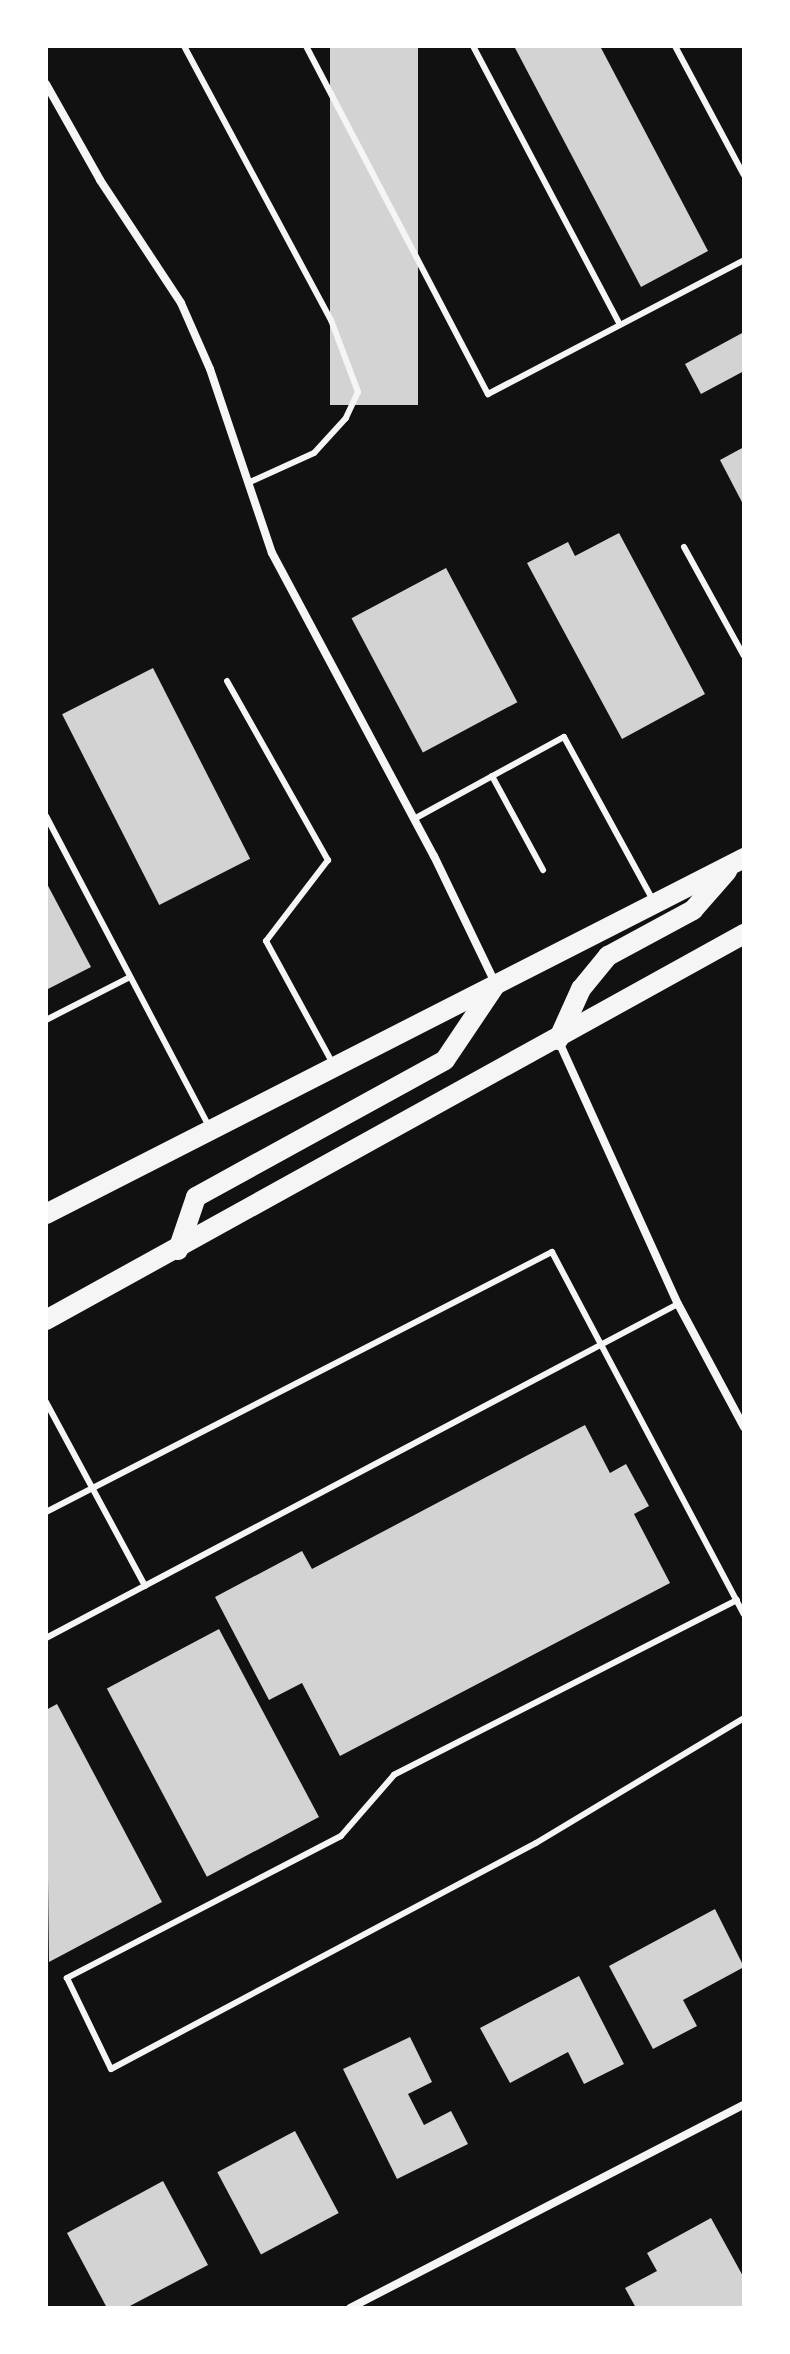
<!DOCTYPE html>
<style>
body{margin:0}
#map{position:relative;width:790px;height:2354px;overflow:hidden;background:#111;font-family:Quicksand,sans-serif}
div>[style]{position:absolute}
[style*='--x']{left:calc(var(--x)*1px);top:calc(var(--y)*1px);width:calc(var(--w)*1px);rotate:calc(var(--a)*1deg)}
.building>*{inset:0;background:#d3d3d3;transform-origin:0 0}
.service>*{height:6px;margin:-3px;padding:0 3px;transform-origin:3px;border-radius:3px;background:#f5f5f5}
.minor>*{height:8px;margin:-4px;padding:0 4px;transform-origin:4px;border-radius:4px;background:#f5f5f5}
.primary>*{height:20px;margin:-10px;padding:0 10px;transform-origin:10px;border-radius:10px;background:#f5f5f5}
span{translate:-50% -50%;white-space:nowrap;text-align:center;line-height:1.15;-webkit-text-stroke:8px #fff;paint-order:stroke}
.frame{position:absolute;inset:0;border:48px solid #fff;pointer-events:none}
</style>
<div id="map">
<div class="building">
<div style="left:330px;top:46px;width:88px;height:359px"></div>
<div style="clip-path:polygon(514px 46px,600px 46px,708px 251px,641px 287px)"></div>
<div style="clip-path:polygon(744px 332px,744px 371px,701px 394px,685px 364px)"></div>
<div style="clip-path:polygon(744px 447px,744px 506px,720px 460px)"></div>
<div style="clip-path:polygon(619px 533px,705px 694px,622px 739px,527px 563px,568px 542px,575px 556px)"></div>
<div style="left:446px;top:568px;width:152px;height:107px;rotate:62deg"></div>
<div style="left:153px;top:668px;width:214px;height:102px;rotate:63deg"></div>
<div style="clip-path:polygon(46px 882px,91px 967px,46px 990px)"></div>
<div style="clip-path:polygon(585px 1425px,610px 1473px,626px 1464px,649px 1506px,634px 1514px,670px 1583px,340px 1756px,302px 1683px,269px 1700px,215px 1597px,302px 1551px,312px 1569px)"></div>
<div style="left:219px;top:1629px;width:213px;height:127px;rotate:62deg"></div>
<div style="clip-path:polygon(57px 1704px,162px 1902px,49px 1962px,46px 1710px)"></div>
<div style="clip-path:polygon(715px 1909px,744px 1967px,683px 2000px,697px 2026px,653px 2049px,609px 1966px)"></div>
<div style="clip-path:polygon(579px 1976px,624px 2064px,584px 2084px,568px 2052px,510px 2083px,480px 2028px)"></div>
<div style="clip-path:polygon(410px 2037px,432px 2082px,408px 2094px,424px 2125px,451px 2111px,468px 2144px,397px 2179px,343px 2069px)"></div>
<div style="left:295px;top:2131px;width:93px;height:88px;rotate:62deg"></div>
<div style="clip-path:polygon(163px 2181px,208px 2265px,126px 2308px,107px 2308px,67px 2233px)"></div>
<div style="clip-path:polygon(711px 2218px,744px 2278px,744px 2308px,636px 2308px,625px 2288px,657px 2271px,647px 2253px)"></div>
</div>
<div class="service">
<div style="--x:184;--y:46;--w:311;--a:61.8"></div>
<div style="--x:331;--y:320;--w:77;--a:69.4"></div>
<div style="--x:358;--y:392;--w:29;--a:115"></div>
<div style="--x:346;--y:418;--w:47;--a:132.4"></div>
<div style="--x:314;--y:453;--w:72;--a:155.6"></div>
<div style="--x:306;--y:46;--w:393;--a:62.4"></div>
<div style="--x:488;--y:394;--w:289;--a:-27.6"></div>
<div style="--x:473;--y:46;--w:315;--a:62.2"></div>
<div style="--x:675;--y:46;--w:146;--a:61.9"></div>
<div style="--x:684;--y:547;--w:124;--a:61.2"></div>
<div style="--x:227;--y:681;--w:206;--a:60.6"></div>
<div style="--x:328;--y:860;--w:102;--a:127.4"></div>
<div style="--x:266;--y:941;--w:138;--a:61.4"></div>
<div style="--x:492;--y:776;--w:107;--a:61.5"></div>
<div style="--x:46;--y:816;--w:352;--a:62.3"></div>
<div style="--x:414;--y:819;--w:171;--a:-28.7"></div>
<div style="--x:564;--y:737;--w:186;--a:61.4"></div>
<div style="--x:46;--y:1020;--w:92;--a:-27.1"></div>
<div style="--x:46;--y:1402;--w:209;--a:61.7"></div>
<div style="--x:46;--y:1512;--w:569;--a:-27.2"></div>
<div style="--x:552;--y:1252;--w:410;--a:62.1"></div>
<div style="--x:737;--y:1600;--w:385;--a:153"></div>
<div style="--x:394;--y:1775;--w:81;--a:131"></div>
<div style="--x:341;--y:1836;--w:309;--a:152.6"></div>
<div style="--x:67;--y:1978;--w:101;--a:64.2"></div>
<div style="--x:111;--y:2069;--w:481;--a:-28"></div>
<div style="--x:536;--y:1843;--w:243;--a:-31"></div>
<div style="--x:46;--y:1638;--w:715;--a:-27.86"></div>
</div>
<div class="minor">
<div style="--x:46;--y:84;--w:110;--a:60.6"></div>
<div style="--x:100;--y:180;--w:147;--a:56.6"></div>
<div style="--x:181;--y:303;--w:72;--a:66.3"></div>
<div style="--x:210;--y:369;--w:194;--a:71.4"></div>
<div style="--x:272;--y:553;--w:344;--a:61.9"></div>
<div style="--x:434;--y:856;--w:141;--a:64.3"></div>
<div style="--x:559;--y:1042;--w:288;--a:65.6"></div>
<div style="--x:678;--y:1304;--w:140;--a:61.8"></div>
<div style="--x:350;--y:2308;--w:443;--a:-27.3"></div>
</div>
<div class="primary">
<div style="--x:558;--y:1040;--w:56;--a:-65.7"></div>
<div style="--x:581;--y:989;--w:43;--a:-50.7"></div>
<div style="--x:608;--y:956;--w:97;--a:-28.4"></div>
<div style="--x:693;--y:910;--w:52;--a:-48.9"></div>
<div style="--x:46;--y:1214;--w:784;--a:-27.02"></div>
<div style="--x:178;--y:1250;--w:56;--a:-71.2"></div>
<div style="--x:196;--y:1197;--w:284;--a:-28.8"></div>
<div style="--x:445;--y:1060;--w:88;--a:-56.1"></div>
<div style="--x:46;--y:1320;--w:798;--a:-28.94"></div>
</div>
<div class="frame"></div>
</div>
